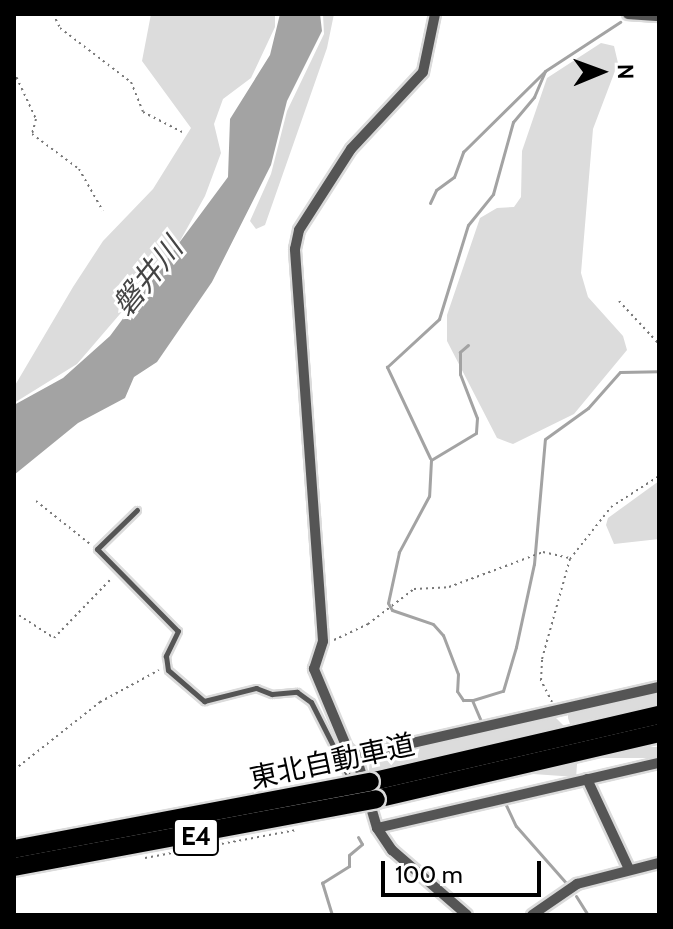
<!DOCTYPE html>
<meta charset="utf-8">
<style>
body{margin:0}
#map{position:relative;width:673px;height:929px;overflow:hidden;background:#fff;font-family:Cabin,"Noto Sans JP",sans-serif}
div>[style]{position:absolute}
[style*='--x']{left:calc(var(--x)*1px);top:calc(var(--y)*1px);width:calc(var(--w)*1px);rotate:calc(var(--a)*1deg)}
.green>*{inset:0;background:#dcdcdc;transform-origin:0 0}
.water>*{inset:0;background:#a3a3a3}
.stream>*{height:3px;margin:-1.5px;padding:0 1.5px;transform-origin:1.5px;border-radius:1.5px;background:#a3a3a3}
.path>*{height:2px;margin-top:-1px;transform-origin:0;background:repeating-linear-gradient(90deg,#777 0 2px,transparent 0 6px)}
.roads{filter:drop-shadow(2px 0 #dbdbdb) drop-shadow(-2px 0 #dbdbdb) drop-shadow(0 2px #dbdbdb) drop-shadow(0 -2px #dbdbdb)}
.service>*{height:5px;margin:-2.5px;padding:0 2.5px;transform-origin:2.5px;border-radius:2.5px;background:#555}
.minor>*{height:10px;margin:-5px;padding:0 5px;transform-origin:5px;border-radius:5px;background:#555}
.motorway>*{height:18px;margin:-9px;padding:0 9px;transform-origin:9px;border-radius:9px;background:#000}
.bridges{filter:drop-shadow(2px 0 #dbdbdb) drop-shadow(-2px 0 #dbdbdb) drop-shadow(0 2px #dbdbdb) drop-shadow(0 -2px #dbdbdb)}
.motorway-bridge>*{height:18px;margin:-9px;padding:0 9px;transform-origin:9px;border-radius:9px;background:#000}
span{translate:-50% -50%;white-space:nowrap;text-align:center;line-height:1.15;-webkit-text-stroke:6px #fff;paint-order:stroke}
.shield-label span{padding:2px 6px;background:#fff;border:2px solid;border-radius:6px;-webkit-text-stroke-width:0}
.shield-label{font-size:26px;color:#000;font-weight:700}
.street-label{font-size:28px;color:#000}
.water-label{font-size:30px;color:#444;font-style:italic}
.frame{position:absolute;inset:0;border:16px solid #000;pointer-events:none}
.north{position:absolute;left:561px;top:32px;width:80px;height:80px;-webkit-text-stroke:6px #fff;paint-order:stroke;rotate:89deg;font-size:22px;font-weight:700;line-height:32px;text-align:center;color:#000}
.north::after{content:'';display:block;margin:auto;width:28px;height:36px;background:#000;clip-path:polygon(50% 0,100% 100%,50% 72%,0 100%)}
.scale{position:absolute;left:381px;top:861px;width:160px;height:36px;box-sizing:border-box;border:4px solid #000;border-top:0;padding-left:10px;font-size:24px;line-height:28px;white-space:nowrap;color:#000;-webkit-text-stroke:6px #fff;paint-order:stroke}
</style>
<div id="map">
<div class="green">
<div style="clip-path:polygon(151px 14px,275px 14px,275px 27px,251px 78px,223px 99px,214px 124px,221px 153px,205px 196px,175px 250px,77px 364px,14px 403px,14px 387px,73px 287px,103px 241px,153px 189px,191px 128px,142px 61px)"></div>
<div style="clip-path:polygon(323px 14px,334px 14px,327px 48px,265px 225px,256px 229px,250px 221px,271px 174px,287px 111px,324px 34px)"></div>
<div style="clip-path:polygon(601px 43px,614px 46px,618px 63px,593px 129px,581px 273px,588px 297px,623px 336px,627px 350px,574px 414px,513px 444px,497px 438px,447px 341px,447px 315px,480px 218px,497px 208px,514px 207px,521px 197px,522px 151px,547px 78px)"></div>
<div style="clip-path:polygon(659px 481px,659px 539px,614px 544px,606px 525px,608px 518px)"></div>
<div style="clip-path:polygon(659px 692px,659px 704px,570px 724px,568px 718px,568px 713px)"></div>
<div style="clip-path:polygon(554px 716px,564px 726px,369px 771px,370px 757px)"></div>
<div style="left:659px;top:747px;width:11px;height:77px;rotate:90deg"></div>
<div style="left:577px;top:764px;width:13px;height:204px;rotate:94deg"></div>
</div>
<div class="water">
<div style="clip-path:polygon(280px 14px,320px 14px,322px 31px,287px 101px,271px 165px,212px 282px,157px 362px,134px 377px,125px 398px,78px 423px,14px 475px,14px 405px,63px 378px,110px 336px,228px 177px,230px 119px,270px 55px)"></div>
</div>
<div class="stream">
<div style="--x:430;--y:203;--w:14;--a:-65"></div>
<div style="--x:436;--y:190;--w:22;--a:-36"></div>
<div style="--x:454;--y:177;--w:27;--a:-70"></div>
<div style="--x:463;--y:152;--w:115;--a:-44.6"></div>
<div style="--x:545;--y:71;--w:90;--a:-33.2"></div>
<div style="--x:468;--y:345;--w:11;--a:139"></div>
<div style="--x:460;--y:352;--w:22;--a:90"></div>
<div style="--x:460;--y:374;--w:47;--a:68.9"></div>
<div style="--x:477;--y:418;--w:15;--a:94"></div>
<div style="--x:476;--y:433;--w:52;--a:149"></div>
<div style="--x:431;--y:460;--w:36;--a:93"></div>
<div style="--x:429;--y:496;--w:64;--a:118.2"></div>
<div style="--x:399;--y:552;--w:52;--a:102.2"></div>
<div style="--x:388;--y:603;--w:8;--a:60"></div>
<div style="--x:392;--y:610;--w:43;--a:18.9"></div>
<div style="--x:433;--y:624;--w:15;--a:48"></div>
<div style="--x:443;--y:635;--w:42;--a:69"></div>
<div style="--x:458;--y:674;--w:17;--a:93"></div>
<div style="--x:457;--y:691;--w:11;--a:56"></div>
<div style="--x:463;--y:700;--w:9;--a:0"></div>
<div style="--x:472;--y:700;--w:26;--a:67"></div>
<div style="--x:430;--y:458;--w:101;--a:-115.3"></div>
<div style="--x:387;--y:367;--w:71;--a:-42.7"></div>
<div style="--x:439;--y:319;--w:98;--a:-72.9"></div>
<div style="--x:468;--y:225;--w:40;--a:-51"></div>
<div style="--x:493;--y:194;--w:75;--a:-74.5"></div>
<div style="--x:513;--y:122;--w:33;--a:-50"></div>
<div style="--x:534;--y:97;--w:28;--a:-67"></div>
<div style="--x:473;--y:700;--w:31;--a:-17"></div>
<div style="--x:503;--y:691;--w:46;--a:-73.5"></div>
<div style="--x:516;--y:647;--w:85;--a:-77.8"></div>
<div style="--x:534;--y:564;--w:125;--a:-85"></div>
<div style="--x:545;--y:439;--w:53;--a:-35.8"></div>
<div style="--x:588;--y:408;--w:48;--a:-48.4"></div>
<div style="--x:620;--y:372;--w:39;--a:-1"></div>
<div style="--x:506;--y:805;--w:23;--a:65"></div>
<div style="--x:516;--y:826;--w:76;--a:48.7"></div>
<div style="--x:576;--y:896;--w:22;--a:58"></div>
<div style="--x:332;--y:915;--w:34;--a:-107"></div>
<div style="--x:322;--y:883;--w:32;--a:-32"></div>
<div style="--x:349;--y:866;--w:11;--a:-90"></div>
<div style="--x:349;--y:855;--w:17;--a:-40"></div>
<div style="--x:362;--y:844;--w:8;--a:-120"></div>
</div>
<div class="path">
<div style="--x:53;--y:14;--w:16;--a:63"></div>
<div style="--x:60;--y:28;--w:89;--a:37.3"></div>
<div style="--x:131;--y:82;--w:32;--a:68"></div>
<div style="--x:143;--y:112;--w:46;--a:27.1"></div>
<div style="--x:14;--y:72;--w:52;--a:64.9"></div>
<div style="--x:36;--y:119;--w:16;--a:105"></div>
<div style="--x:32;--y:134;--w:59;--a:36.7"></div>
<div style="--x:79;--y:169;--w:48;--a:60.3"></div>
<div style="--x:619;--y:301;--w:59;--a:47.1"></div>
<div style="--x:36;--y:501;--w:69;--a:38.5"></div>
<div style="--x:14;--y:612;--w:48;--a:33"></div>
<div style="--x:54;--y:638;--w:83;--a:-46"></div>
<div style="--x:334;--y:640;--w:38;--a:-25"></div>
<div style="--x:368;--y:624;--w:58;--a:-37.3"></div>
<div style="--x:414;--y:589;--w:35;--a:-3"></div>
<div style="--x:449;--y:587;--w:100;--a:-20.4"></div>
<div style="--x:543;--y:552;--w:27;--a:13"></div>
<div style="--x:552;--y:702;--w:25;--a:-117"></div>
<div style="--x:541;--y:680;--w:21;--a:-87"></div>
<div style="--x:542;--y:659;--w:104;--a:-74.4"></div>
<div style="--x:570;--y:559;--w:66;--a:-51.7"></div>
<div style="--x:611;--y:507;--w:57;--a:-32.9"></div>
<div style="--x:14;--y:770;--w:110;--a:-38.3"></div>
<div style="--x:100;--y:702;--w:67;--a:-28.5"></div>
<div style="--x:145;--y:858;--w:154;--a:-10.5"></div>
</div>
<div class="roads">
<div class="service">
<div style="--x:137;--y:510;--w:56;--a:135.7"></div>
<div style="--x:97;--y:549;--w:115;--a:45.4"></div>
<div style="--x:178;--y:631;--w:28;--a:116"></div>
<div style="--x:166;--y:656;--w:14;--a:82"></div>
<div style="--x:168;--y:670;--w:48;--a:40.7"></div>
<div style="--x:204;--y:701;--w:54;--a:-14"></div>
<div style="--x:256;--y:688;--w:17;--a:21"></div>
<div style="--x:272;--y:694;--w:25;--a:-5"></div>
<div style="--x:297;--y:692;--w:17;--a:36"></div>
<div style="--x:311;--y:702;--w:91;--a:63.2"></div>
</div>
<div class="minor">
<div style="--x:628;--y:14;--w:31;--a:4"></div>
<div style="--x:659;--y:687;--w:311;--a:167.2"></div>
<div style="--x:356;--y:756;--w:75;--a:73.7"></div>
<div style="--x:377;--y:828;--w:289;--a:-13"></div>
<div style="--x:356;--y:756;--w:12;--a:-138"></div>
<div style="--x:347;--y:748;--w:86;--a:-112.7"></div>
<div style="--x:314;--y:669;--w:29;--a:-72"></div>
<div style="--x:323;--y:641;--w:393;--a:-94.1"></div>
<div style="--x:295;--y:249;--w:19;--a:-78"></div>
<div style="--x:299;--y:230;--w:96;--a:-57.3"></div>
<div style="--x:351;--y:149;--w:105;--a:-46.9"></div>
<div style="--x:423;--y:72;--w:59;--a:-78.3"></div>
<div style="--x:587;--y:779;--w:97;--a:65"></div>
<div style="--x:377;--y:828;--w:27;--a:56"></div>
<div style="--x:392;--y:850;--w:99;--a:40.9"></div>
<div style="--x:532;--y:915;--w:55;--a:-34.6"></div>
<div style="--x:577;--y:884;--w:85;--a:-14.4"></div>
</div>
<div class="motorway">
<div style="--x:370;--y:782;--w:297;--a:-13.1"></div>
<div style="--x:376;--y:799;--w:291;--a:-13.1"></div>
</div>
</div>
<div class="bridges">
<div class="motorway-bridge">
<div style="--x:14;--y:849;--w:362;--a:-10.7"></div>
<div style="--x:14;--y:867;--w:368;--a:-10.6"></div>
</div>
</div>
<div class="shield-label">
<span style="left:196px;top:837px">E4</span>
</div>
<div class="street-label">
<span style="left:332px;top:761px;rotate:-12deg">東北自動車道</span>
</div>
<div class="water-label">
<span style="left:148px;top:277px;rotate:-51deg">磐井川</span>
</div>
<div class="frame"></div>
<div class="north">N</div>
<div class="scale">100 m</div>
</div>
